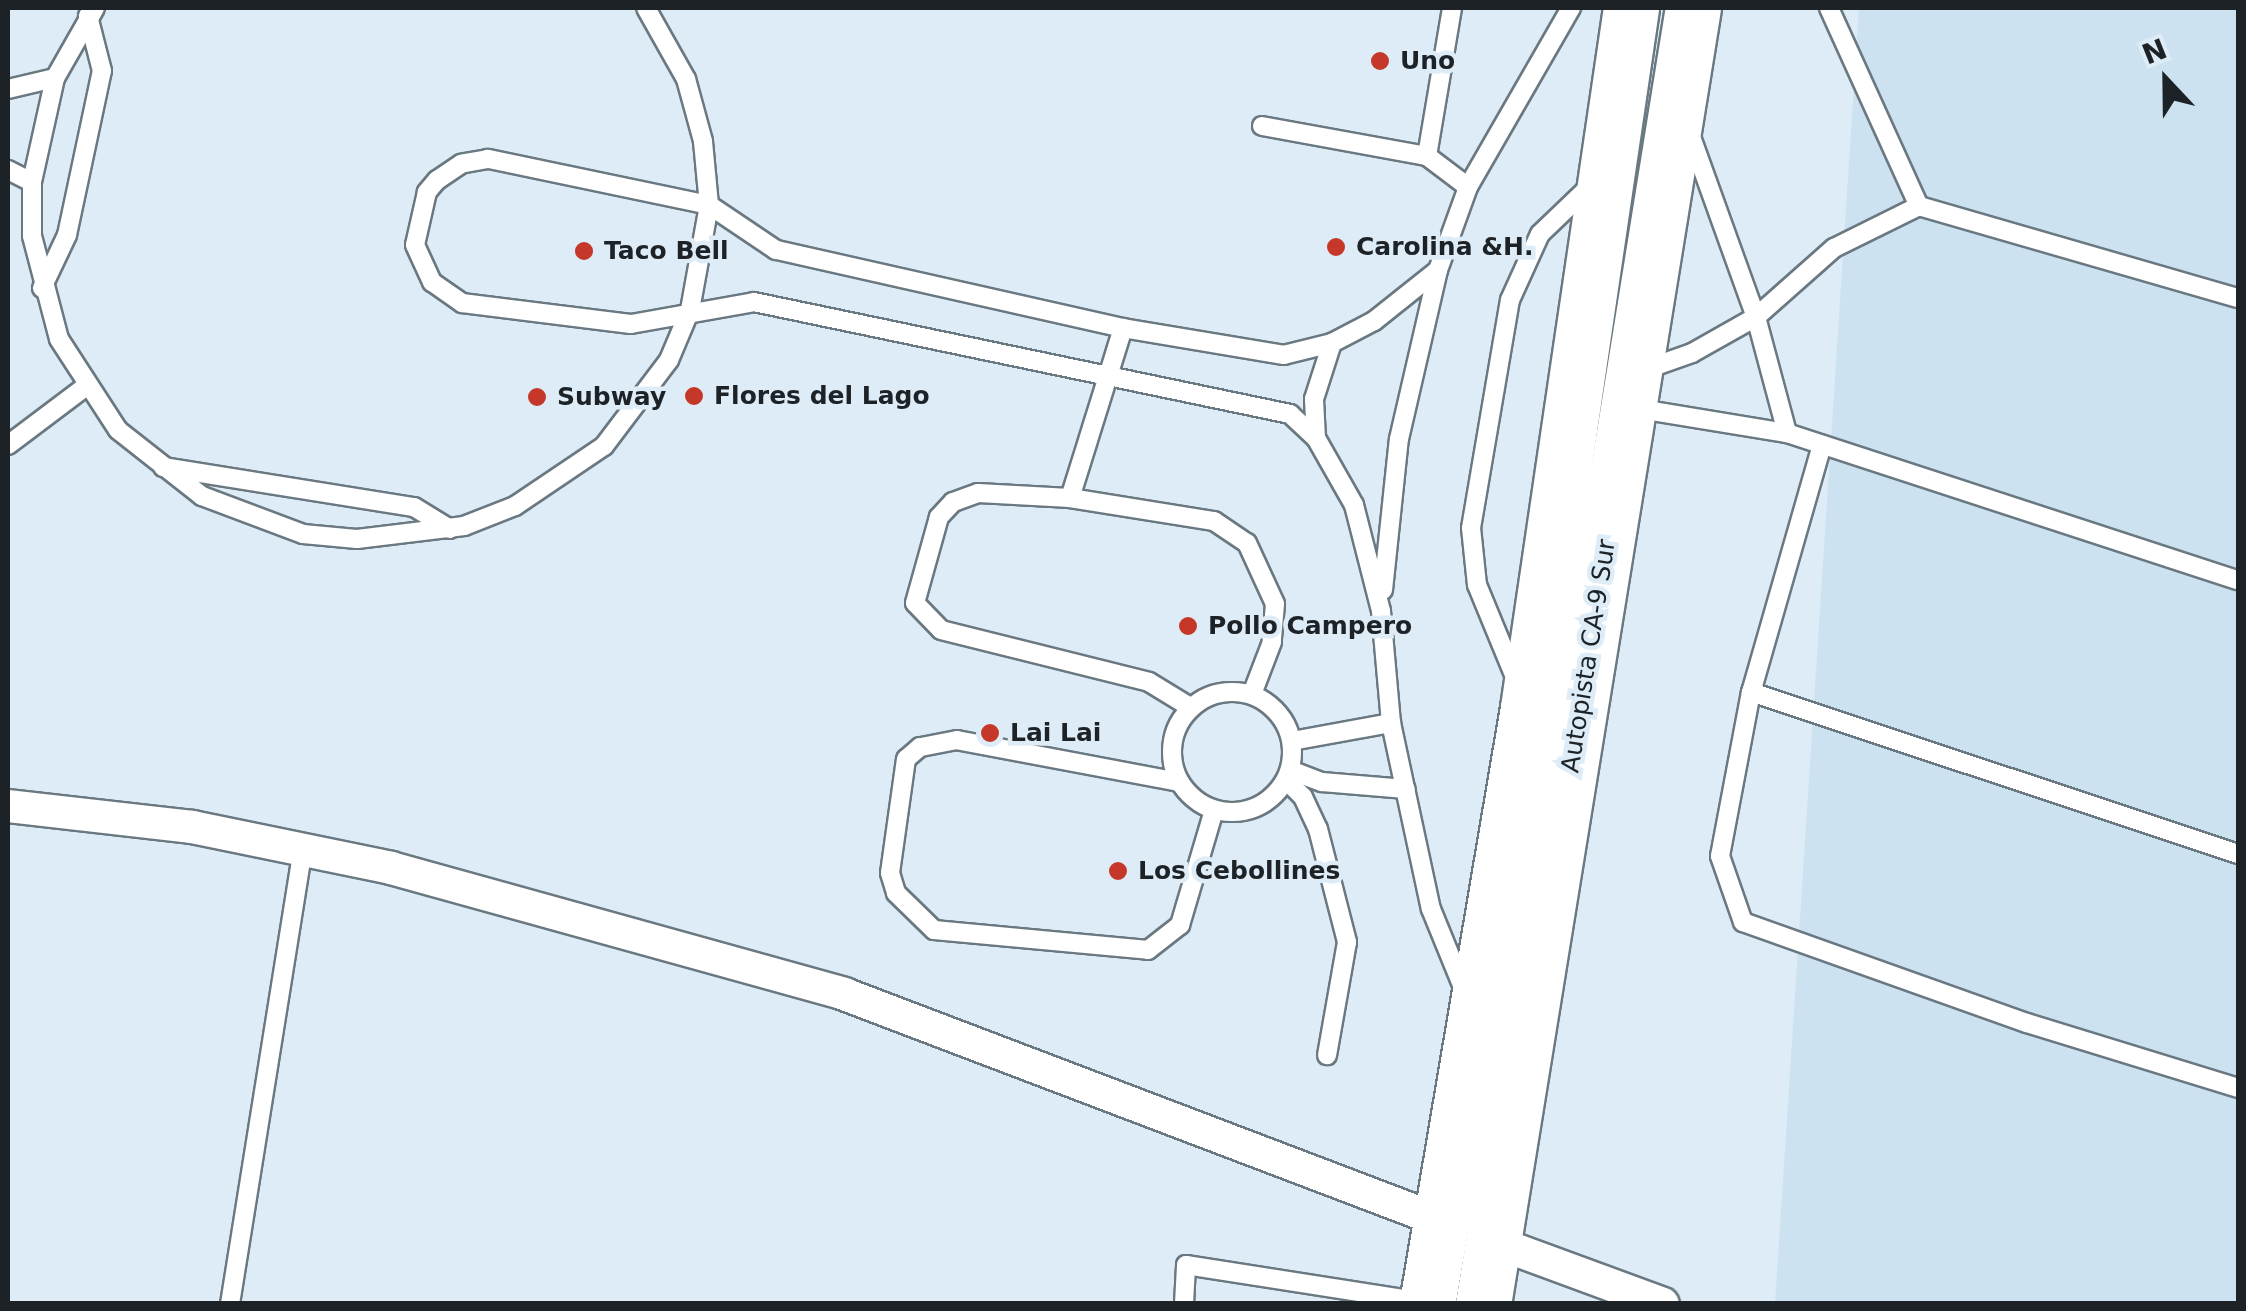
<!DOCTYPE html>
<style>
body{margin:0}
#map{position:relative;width:2246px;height:1311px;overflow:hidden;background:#ddecf6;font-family:"DejaVu Sans",sans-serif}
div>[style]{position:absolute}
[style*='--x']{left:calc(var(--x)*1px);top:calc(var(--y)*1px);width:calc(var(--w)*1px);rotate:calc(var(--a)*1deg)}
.built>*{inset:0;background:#cce2f1}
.roads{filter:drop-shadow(2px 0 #6a7881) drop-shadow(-2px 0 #6a7881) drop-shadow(0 2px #6a7881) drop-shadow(0 -2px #6a7881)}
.lane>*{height:18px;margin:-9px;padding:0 9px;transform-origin:9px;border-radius:9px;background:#fff}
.lane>.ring{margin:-9px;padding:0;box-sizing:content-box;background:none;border:18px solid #fff;border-radius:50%}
.street>*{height:32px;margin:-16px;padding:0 16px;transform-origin:16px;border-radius:16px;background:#fff}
.highway>*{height:55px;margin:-27.5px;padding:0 27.5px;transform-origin:27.5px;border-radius:27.5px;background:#fff}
.dots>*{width:28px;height:28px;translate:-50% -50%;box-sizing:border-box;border:5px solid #ddecf6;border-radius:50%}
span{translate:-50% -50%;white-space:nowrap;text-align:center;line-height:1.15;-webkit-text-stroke:9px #ddecf6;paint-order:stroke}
.poi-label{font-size:25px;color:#1d2226;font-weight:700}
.left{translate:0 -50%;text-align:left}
.street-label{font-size:25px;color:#1d2226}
.frame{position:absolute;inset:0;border:10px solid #1d2226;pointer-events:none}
.north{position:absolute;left:2116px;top:30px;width:100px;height:100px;-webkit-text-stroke:8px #ddecf6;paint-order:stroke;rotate:338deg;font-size:28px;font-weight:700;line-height:40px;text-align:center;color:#1d2226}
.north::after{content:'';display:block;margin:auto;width:35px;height:45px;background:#1d2226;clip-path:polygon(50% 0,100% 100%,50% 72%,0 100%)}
</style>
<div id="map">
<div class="built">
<div style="clip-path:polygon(1859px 8px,2238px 8px,2238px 1303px,1775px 1304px)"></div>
</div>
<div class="roads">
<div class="lane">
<div style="--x:95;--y:8;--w:81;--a:119.7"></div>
<div style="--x:55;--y:78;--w:107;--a:102.5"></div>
<div style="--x:32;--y:182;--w:54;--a:90"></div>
<div style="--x:32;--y:236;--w:106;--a:75.3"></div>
<div style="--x:59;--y:339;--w:108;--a:57"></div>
<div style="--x:118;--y:430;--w:107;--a:38.2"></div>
<div style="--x:202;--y:496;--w:108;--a:20.6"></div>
<div style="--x:303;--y:534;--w:54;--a:5.3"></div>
<div style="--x:357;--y:539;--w:108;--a:-6.9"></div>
<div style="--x:464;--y:526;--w:55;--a:-21.4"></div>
<div style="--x:515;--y:506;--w:107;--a:-34"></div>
<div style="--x:604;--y:446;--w:108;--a:-52.9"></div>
<div style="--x:669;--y:360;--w:54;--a:-67.2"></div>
<div style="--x:690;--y:310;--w:107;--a:-79.7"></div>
<div style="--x:709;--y:205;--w:64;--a:-95.4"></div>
<div style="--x:703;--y:141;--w:64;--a:-105.3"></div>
<div style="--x:686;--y:79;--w:81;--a:-119.4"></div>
<div style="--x:1829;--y:8;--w:217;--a:65.6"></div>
<div style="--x:8;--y:89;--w:48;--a:-13.2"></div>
<div style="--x:1262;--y:126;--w:168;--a:10.3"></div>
<div style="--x:1427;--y:156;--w:51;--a:37.1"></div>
<div style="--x:1690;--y:134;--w:195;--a:70.2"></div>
<div style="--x:1756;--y:317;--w:120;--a:75"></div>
<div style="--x:1427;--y:156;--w:150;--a:-80.4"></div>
<div style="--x:8;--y:170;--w:27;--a:27"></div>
<div style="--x:1438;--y:270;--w:82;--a:141.4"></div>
<div style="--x:1374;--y:321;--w:47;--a:152.4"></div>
<div style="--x:1332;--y:343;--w:49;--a:166"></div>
<div style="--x:1284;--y:355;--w:163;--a:-170.5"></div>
<div style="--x:1123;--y:328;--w:356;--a:-167.3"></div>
<div style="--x:776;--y:250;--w:81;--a:-146.1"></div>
<div style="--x:709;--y:205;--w:226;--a:-168.2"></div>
<div style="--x:488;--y:159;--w:27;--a:170"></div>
<div style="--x:461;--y:164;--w:29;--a:146"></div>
<div style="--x:437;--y:180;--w:16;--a:130"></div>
<div style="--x:427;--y:192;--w:54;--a:102.8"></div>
<div style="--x:415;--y:245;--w:41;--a:65.3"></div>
<div style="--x:432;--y:282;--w:37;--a:35"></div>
<div style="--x:462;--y:303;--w:170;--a:7.1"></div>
<div style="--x:631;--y:324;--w:125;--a:-10.1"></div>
<div style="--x:754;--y:302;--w:548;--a:11.8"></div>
<div style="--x:1290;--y:414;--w:35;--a:43"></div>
<div style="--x:1316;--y:438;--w:77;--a:60.4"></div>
<div style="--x:1354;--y:505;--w:109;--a:75.7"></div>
<div style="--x:1381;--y:611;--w:112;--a:84.9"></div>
<div style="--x:1391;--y:723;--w:190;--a:77.9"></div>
<div style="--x:1431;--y:909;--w:87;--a:67.8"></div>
<div style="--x:42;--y:288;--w:59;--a:-64.7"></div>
<div style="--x:67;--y:235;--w:168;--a:-78"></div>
<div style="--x:102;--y:71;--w:57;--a:-104.3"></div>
<div style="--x:1123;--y:328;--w:178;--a:107.3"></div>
<div style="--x:1070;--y:498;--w:146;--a:9.1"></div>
<div style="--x:1214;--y:521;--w:40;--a:34"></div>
<div style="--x:1247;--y:543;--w:67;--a:65.3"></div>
<div style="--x:1275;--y:604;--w:38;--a:95"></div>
<div style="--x:1272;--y:642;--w:56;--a:111"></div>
<div style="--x:1644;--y:370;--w:51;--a:-19.5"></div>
<div style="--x:1692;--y:353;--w:73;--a:-29.4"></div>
<div style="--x:1756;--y:317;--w:104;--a:-41.5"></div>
<div style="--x:1834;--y:248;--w:95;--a:-26.3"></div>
<div style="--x:1919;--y:206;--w:332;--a:16.1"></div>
<div style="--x:1634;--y:408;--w:155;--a:9.3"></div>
<div style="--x:1787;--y:433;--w:474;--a:18.1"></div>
<div style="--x:1316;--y:438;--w:39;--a:-93"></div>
<div style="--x:1314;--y:399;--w:59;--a:-72.2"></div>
<div style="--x:8;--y:445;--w:96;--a:-37"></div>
<div style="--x:1822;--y:445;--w:257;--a:106"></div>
<div style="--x:1751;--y:692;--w:167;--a:100.7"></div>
<div style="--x:1720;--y:856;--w:70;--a:70.8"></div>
<div style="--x:1743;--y:922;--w:301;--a:19.6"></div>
<div style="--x:2027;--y:1023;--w:221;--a:17.1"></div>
<div style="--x:163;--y:467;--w:254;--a:9.1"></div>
<div style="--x:414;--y:507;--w:42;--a:31.4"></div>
<div style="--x:1070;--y:498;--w:92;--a:-176.9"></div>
<div style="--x:978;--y:493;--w:27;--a:160"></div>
<div style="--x:953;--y:502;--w:21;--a:133"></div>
<div style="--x:939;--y:517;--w:89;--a:105.6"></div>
<div style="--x:915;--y:603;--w:37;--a:46"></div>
<div style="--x:941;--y:630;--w:214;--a:14"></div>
<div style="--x:1149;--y:682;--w:48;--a:31.4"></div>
<div style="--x:1383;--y:590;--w:152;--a:-84"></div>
<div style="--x:1399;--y:439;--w:173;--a:-77"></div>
<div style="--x:1438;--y:270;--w:88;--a:-70.1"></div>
<div style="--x:1468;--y:187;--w:207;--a:-60.1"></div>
<div style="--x:1515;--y:677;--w:100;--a:-112.4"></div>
<div style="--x:1477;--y:585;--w:57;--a:-96"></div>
<div style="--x:1471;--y:528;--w:231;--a:-80.3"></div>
<div style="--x:1510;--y:300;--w:72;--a:-65.6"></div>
<div style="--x:1540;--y:234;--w:68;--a:-43.8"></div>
<div class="ring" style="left:1172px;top:692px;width:102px;height:102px"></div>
<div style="--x:1751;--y:692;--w:513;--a:18.4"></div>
<div style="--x:1292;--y:741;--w:101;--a:-10.3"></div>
<div style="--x:1290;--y:770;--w:34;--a:21"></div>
<div style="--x:1322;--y:782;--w:84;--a:4.8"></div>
<div style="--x:1286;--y:780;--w:24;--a:45"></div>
<div style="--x:1303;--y:797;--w:35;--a:65"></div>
<div style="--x:1318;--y:829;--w:117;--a:75.6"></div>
<div style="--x:1347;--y:942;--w:115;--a:100"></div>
<div style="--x:1179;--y:782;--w:226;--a:-169.3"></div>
<div style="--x:957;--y:740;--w:38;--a:169"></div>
<div style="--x:920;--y:747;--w:18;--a:139"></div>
<div style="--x:906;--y:759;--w:115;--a:98"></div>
<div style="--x:890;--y:873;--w:21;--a:73"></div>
<div style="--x:896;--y:893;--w:53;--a:44.2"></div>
<div style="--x:934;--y:930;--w:215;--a:5.3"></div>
<div style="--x:1148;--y:950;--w:41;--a:-38"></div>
<div style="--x:1180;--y:925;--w:120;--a:-73.5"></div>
<div style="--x:230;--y:1304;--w:460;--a:-80.9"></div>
<div style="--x:1184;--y:1304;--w:39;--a:-87"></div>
<div style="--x:1186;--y:1265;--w:239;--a:8.9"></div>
</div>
<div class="street">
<div style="--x:8;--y:806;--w:185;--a:6.5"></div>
<div style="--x:192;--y:827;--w:203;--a:11.6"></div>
<div style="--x:391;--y:868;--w:470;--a:15.5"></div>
<div style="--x:844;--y:994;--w:639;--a:20.82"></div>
<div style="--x:1492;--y:1241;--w:182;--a:20.2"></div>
</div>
<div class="highway">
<div style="--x:1427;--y:1304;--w:604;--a:-80.38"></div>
<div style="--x:1528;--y:708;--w:708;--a:-81.63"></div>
<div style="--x:1483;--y:1304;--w:1313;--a:-80.8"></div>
</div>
</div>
<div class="dots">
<div style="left:1380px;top:61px;background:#c53829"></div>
<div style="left:1336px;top:247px;background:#c53829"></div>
<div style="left:584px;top:251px;background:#c53829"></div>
<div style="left:694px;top:396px;background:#c53829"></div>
<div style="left:537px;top:397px;background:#c53829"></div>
<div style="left:1188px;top:626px;background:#c53829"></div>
<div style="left:990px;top:733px;background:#c53829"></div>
<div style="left:1118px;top:871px;background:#c53829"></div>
</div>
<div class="poi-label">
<span class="left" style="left:1400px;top:61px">Uno</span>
<span class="left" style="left:1356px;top:247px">Carolina &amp;H.</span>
<span class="left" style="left:604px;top:251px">Taco Bell</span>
<span class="left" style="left:714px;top:396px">Flores del Lago</span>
<span class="left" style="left:557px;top:397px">Subway</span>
<span class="left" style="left:1208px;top:626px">Pollo Campero</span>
<span class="left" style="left:1010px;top:733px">Lai Lai</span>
<span class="left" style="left:1138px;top:871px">Los Cebollines</span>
</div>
<div class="street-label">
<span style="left:1589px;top:656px;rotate:-81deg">Autopista CA-9 Sur</span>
</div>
<div class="frame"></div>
<div class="north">N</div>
</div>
